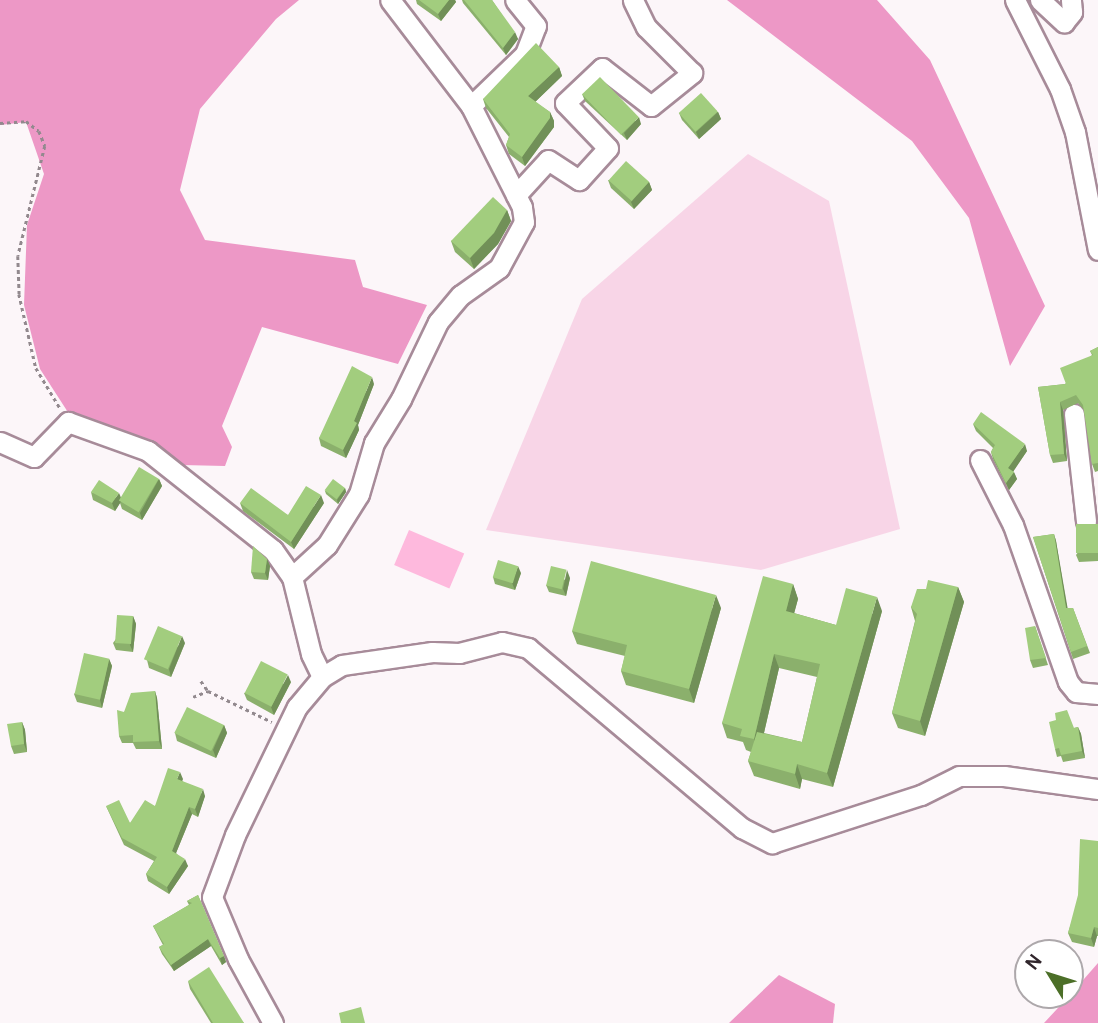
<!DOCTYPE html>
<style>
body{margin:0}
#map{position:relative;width:1098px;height:1023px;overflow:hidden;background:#fcf6f9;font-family:Cabin,sans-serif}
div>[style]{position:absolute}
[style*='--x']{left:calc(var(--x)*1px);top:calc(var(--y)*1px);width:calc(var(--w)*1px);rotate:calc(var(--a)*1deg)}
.green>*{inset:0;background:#f8d5e7}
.forest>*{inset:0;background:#ed98c6}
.water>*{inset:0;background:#feb9dd;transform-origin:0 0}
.path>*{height:2.5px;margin-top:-1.25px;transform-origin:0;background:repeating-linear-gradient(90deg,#92898e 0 3.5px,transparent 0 7px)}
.roads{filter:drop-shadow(2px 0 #a78b99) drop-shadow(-2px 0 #a78b99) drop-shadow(0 2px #a78b99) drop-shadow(0 -2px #a78b99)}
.minor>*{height:19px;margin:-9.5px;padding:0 9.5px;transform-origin:9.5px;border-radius:9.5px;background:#fff}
.wall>*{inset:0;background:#8bb06c}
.shaded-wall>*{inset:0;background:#719058}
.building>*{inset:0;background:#a2cd7e;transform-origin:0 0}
span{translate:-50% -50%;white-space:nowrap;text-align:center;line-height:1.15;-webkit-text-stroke:5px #fff;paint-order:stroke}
.north{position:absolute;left:1014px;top:939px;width:70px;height:70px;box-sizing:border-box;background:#fff;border:2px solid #ada8ab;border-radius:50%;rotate:308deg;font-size:19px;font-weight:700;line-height:28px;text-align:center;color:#31262c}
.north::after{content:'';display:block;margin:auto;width:24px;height:32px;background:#4c6f28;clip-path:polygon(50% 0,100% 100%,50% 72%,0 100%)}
</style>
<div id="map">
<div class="green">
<div style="clip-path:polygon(748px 154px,829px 201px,900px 529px,761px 570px,486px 530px,582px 299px)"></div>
</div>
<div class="forest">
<div style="clip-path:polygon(0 0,299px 0,276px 19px,200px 109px,180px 190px,205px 240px,355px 260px,363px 287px,427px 305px,398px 364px,262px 327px,222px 426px,232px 447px,225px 466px,182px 465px,132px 438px,73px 420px,40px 369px,24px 305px,27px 225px,44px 174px,26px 122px,0 125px)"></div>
<div style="clip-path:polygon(727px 0,877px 0,930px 60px,1045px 306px,1010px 366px,969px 218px,912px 141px)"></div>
<div style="clip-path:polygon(1098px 963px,1098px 1023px,1044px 1023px,1070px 995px)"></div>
<div style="clip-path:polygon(779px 975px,835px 1004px,833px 1023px,729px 1023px)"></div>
</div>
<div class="water">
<div style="left:409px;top:530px;width:60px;height:38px;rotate:23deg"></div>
</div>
<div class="path">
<div style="--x:0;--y:123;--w:26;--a:-4"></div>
<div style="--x:26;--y:121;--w:16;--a:38"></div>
<div style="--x:39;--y:131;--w:16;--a:68"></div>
<div style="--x:45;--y:146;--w:113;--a:103.8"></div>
<div style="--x:18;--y:256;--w:38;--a:88"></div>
<div style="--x:19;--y:294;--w:76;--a:77.1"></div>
<div style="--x:36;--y:368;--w:47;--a:59"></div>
<div style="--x:201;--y:681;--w:12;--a:55"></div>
<div style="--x:208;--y:691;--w:71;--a:25.8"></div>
<div style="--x:193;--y:697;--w:16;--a:-22"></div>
</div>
<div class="roads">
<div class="minor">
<div style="--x:1015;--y:0;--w:100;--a:63.2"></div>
<div style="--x:1060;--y:89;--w:46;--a:70.8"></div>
<div style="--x:1075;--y:132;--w:120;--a:79"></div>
<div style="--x:1040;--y:0;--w:33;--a:43"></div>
<div style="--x:1064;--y:22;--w:13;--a:-51"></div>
<div style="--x:1072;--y:12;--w:12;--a:-95"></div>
<div style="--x:471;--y:106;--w:75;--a:-43.9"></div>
<div style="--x:525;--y:54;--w:30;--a:-69"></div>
<div style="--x:536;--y:26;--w:33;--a:-129"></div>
<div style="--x:516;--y:195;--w:47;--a:-47.6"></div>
<div style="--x:548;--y:160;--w:37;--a:33"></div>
<div style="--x:579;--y:180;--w:43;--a:-47.8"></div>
<div style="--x:608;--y:148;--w:62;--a:-133.7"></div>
<div style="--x:565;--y:103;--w:51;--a:-43.4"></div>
<div style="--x:602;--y:68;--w:62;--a:37.8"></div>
<div style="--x:651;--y:106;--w:53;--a:-38.8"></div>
<div style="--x:692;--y:73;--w:65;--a:-135"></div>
<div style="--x:646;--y:27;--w:30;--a:-116"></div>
<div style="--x:1074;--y:414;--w:108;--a:83.6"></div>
<div style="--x:0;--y:442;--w:37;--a:24"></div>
<div style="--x:34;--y:457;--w:49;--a:-45.8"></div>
<div style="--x:68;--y:422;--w:85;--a:19.9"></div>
<div style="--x:148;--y:451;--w:159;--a:38.4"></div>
<div style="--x:273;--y:550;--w:33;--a:55"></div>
<div style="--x:292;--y:577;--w:79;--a:76.1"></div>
<div style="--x:311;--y:654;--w:25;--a:64"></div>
<div style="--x:980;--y:460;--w:73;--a:63.1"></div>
<div style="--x:1013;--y:525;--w:166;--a:70.7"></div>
<div style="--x:1068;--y:682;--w:13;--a:51"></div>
<div style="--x:1076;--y:692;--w:22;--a:5"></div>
<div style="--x:292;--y:577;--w:47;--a:-42.4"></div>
<div style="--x:327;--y:545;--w:60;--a:-57.9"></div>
<div style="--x:359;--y:494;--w:53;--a:-73.6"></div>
<div style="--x:374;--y:443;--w:52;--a:-58.5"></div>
<div style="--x:401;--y:399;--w:85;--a:-64.3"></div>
<div style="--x:438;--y:322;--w:35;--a:-50"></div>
<div style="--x:461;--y:295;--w:47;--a:-35.4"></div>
<div style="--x:499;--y:268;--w:52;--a:-61.5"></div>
<div style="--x:524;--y:222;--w:15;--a:-98"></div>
<div style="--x:522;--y:207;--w:113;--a:-116.8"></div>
<div style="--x:471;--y:106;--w:133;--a:-127.4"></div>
<div style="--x:273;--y:1023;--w:73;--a:-118.7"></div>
<div style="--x:238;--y:959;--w:67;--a:-112.8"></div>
<div style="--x:212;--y:897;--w:66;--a:-69.6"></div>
<div style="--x:235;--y:835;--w:142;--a:-64.2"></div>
<div style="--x:297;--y:707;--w:39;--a:-50"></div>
<div style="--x:322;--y:677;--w:23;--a:-31"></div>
<div style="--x:342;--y:665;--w:91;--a:-8.2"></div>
<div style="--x:432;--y:652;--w:27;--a:2"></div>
<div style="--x:459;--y:653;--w:44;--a:-14.3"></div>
<div style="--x:502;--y:642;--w:27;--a:13"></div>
<div style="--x:528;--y:648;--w:280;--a:40.1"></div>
<div style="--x:742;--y:828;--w:34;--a:27"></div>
<div style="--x:772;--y:843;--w:157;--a:-17.9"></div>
<div style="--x:921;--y:795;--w:42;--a:-26.6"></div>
<div style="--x:959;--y:776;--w:45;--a:0"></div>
<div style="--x:1004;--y:776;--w:95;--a:7.9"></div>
</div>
</div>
<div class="wall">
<div style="clip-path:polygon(416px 0,455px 0,456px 2px,441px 21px,417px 4px)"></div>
<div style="clip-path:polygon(462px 0,492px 0,518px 39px,506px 55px,463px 3px)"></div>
<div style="clip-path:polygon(559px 67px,562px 76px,535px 102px,550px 112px,554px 121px,554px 127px,525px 166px,509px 154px,506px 145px,509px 137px,486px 108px,483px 99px)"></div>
<div style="clip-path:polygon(582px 94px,641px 124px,627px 140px,585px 101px)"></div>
<div style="clip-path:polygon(718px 112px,721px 119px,699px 139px,682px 120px,679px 113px)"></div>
<div style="clip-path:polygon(608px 180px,649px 182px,652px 190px,634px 209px,611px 188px)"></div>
<div style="clip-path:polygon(507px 210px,511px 221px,498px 244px,474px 269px,455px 252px,451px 241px)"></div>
<div style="clip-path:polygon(1098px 347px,1098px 471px,1095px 472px,1092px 464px,1084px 410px,1078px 403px,1063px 410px,1067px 461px,1053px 463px,1050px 455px,1038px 387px,1065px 384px,1092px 355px,1090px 351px)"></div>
<div style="clip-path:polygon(374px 384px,358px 425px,359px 430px,346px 458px,321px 446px,319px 438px)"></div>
<div style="clip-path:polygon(973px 424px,1027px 451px,1013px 471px,1017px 479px,1009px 490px,993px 459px,991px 452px,993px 448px,976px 431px)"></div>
<div style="clip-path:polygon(159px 479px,162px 486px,142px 520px,122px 509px,120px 503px,115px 511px,93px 500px,91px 492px,121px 499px)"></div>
<div style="clip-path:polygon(345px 488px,346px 492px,338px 504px,326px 494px,325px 491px)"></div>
<div style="clip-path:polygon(240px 503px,288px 515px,324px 503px,294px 549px,243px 511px)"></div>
<div style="clip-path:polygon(1098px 524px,1098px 561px,1079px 562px,1076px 555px)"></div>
<div style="clip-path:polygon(1054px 534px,1056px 541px,1067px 608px,1073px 608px,1090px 653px,1073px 659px,1033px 537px)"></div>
<div style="clip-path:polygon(267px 559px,270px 566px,268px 580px,254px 579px,251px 572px)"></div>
<div style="clip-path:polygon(521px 573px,515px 590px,495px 584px,493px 577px)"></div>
<div style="clip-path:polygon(570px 578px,566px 596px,549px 592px,546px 585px)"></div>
<div style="clip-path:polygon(evenodd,793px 584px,798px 599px,794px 613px,836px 625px,882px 611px,833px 787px,802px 779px,800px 789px,754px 776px,748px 761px,751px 752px,746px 750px,743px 742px,727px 738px,722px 723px,793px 584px,779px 668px,817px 677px,802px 742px,764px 733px,779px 668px)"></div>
<div style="clip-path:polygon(958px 587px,964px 602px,925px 736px,898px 728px,892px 713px,915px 621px,911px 607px,926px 589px)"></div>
<div style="clip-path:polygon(721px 608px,694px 703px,626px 685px,621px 671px,625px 656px,577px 644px,572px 631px)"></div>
<div style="clip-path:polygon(133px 616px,136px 624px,133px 652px,116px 650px,113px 643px)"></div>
<div style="clip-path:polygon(1035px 626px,1048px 665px,1033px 668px,1030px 660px)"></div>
<div style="clip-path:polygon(185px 643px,171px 677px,149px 668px,147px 660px)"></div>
<div style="clip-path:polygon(109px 659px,112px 666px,102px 708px,77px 702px,74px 694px)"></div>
<div style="clip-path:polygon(291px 682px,274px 715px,247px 700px,244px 693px)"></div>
<div style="clip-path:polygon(155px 691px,157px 698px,162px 749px,136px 749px,133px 743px,122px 743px,119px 736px,124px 712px)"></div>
<div style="clip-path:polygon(22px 722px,25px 730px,27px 752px,14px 754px,11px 746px)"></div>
<div style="clip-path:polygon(224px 725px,227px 733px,216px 758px,177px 741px,175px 733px)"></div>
<div style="clip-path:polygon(1078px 727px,1081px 734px,1085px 758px,1063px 762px,1061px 756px,1057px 757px,1055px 749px,1074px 728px)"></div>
<div style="clip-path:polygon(183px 779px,182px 781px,205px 796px,198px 817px,192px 814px,176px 853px,188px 866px,169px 894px,148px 881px,146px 874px,154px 861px,124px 845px,106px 806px,130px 823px,155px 806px)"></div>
<div style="clip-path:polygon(1098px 841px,1098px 936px,1097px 936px,1094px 947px,1072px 942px,1068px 933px)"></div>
<div style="clip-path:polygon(198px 895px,226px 962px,222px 965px,211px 946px,174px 971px,162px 954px,159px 947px,163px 945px,153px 926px,189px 905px,187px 901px)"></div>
<div style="clip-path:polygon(188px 981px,244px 1023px,211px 1023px,190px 989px)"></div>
</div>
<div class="shaded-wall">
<div style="clip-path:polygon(449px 0,455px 0,456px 2px,441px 21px,438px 14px)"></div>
<div style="clip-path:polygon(515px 32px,518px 39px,506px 55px,503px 48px)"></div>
<div style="clip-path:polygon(559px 67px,562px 76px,531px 106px,528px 96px)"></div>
<div style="clip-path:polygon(550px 112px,554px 121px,554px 127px,525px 166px,522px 157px)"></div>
<div style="clip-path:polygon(718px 112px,721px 119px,699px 139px,696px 132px)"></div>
<div style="clip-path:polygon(639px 117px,641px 124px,627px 140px,624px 133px)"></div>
<div style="clip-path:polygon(649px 182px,652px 190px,634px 209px,631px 202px)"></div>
<div style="clip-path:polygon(507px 210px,511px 221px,498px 244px,474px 269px,470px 258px)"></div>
<div style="clip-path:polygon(372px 377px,374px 384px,358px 425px,359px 430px,346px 458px,343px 450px,354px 421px)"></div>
<div style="clip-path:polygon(1060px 402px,1063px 410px,1067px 461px,1064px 454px)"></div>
<div style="clip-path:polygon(1025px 444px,1027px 451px,1011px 475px,1008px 468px)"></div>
<div style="clip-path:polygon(1014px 472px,1017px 479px,1009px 490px,1006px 483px)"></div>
<div style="clip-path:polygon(159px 479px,162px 486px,142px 520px,140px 513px)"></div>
<div style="clip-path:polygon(345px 488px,346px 492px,338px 504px,337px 500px)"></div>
<div style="clip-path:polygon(119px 493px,122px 500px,115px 511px,112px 503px)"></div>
<div style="clip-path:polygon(321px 495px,324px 503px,294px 549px,291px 542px)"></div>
<div style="clip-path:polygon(1054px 534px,1056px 541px,1069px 616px,1066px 608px)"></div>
<div style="clip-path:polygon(267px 559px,270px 566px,268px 580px,265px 573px)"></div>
<div style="clip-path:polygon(518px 566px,521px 573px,515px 590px,512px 583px)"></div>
<div style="clip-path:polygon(567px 570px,570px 578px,566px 596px,563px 589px)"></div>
<div style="clip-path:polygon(793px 584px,798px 599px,791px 625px,786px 611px)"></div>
<div style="clip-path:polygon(958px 587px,964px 602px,925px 736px,920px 721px)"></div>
<div style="clip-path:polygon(716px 595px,721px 608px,694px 703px,689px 689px)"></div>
<div style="clip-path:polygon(877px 597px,882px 611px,833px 787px,827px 773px)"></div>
<div style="clip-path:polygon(133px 616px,136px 624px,133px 652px,130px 645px)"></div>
<div style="clip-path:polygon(182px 636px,185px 643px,171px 677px,169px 669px)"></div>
<div style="clip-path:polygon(774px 654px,779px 668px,759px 754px,754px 739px)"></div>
<div style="clip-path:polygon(109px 659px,112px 666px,102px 708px,100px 700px)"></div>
<div style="clip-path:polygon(288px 675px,291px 682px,274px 715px,271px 707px)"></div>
<div style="clip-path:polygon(155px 691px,157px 698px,162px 749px,159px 741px)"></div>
<div style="clip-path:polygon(22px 722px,25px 730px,27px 752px,24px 744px)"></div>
<div style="clip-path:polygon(224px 725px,227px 733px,216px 758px,213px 750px)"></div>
<div style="clip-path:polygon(1078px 727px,1081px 734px,1085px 758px,1082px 751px)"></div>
<div style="clip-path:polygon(797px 764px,802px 779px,800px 789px,795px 774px)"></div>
<div style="clip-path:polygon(180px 772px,183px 779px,180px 786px,177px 779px)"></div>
<div style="clip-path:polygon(203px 789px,205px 796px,198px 817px,195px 809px)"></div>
<div style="clip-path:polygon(189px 807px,192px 814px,174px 858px,172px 851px)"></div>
<div style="clip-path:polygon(185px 859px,188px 866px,169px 894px,167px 887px)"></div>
<div style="clip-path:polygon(1094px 927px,1097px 936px,1094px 947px,1091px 938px)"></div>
<div style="clip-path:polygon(208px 939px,211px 946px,174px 971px,171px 965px)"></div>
<div style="clip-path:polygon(224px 956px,226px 962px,222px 965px,220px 958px)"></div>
</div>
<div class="building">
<div style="clip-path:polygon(419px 0,449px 0,438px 14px)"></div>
<div style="clip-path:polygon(464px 0,492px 0,515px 32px,503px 48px)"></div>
<div style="clip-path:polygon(536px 43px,559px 67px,528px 96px,550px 112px,550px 118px,522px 157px,506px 145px,510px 134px,483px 99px)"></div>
<div style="left:600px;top:77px;width:56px;height:25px;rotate:46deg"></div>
<div style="left:701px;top:93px;width:25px;height:30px;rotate:48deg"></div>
<div style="left:626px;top:161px;width:31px;height:26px;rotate:42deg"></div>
<div style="clip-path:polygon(493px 197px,507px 210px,494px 233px,470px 258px,451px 241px)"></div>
<div style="clip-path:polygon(1098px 347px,1098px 463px,1092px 464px,1083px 405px,1076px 395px,1060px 402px,1064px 454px,1050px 455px,1038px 387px,1066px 384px,1060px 368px,1093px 355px,1090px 351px)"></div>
<div style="clip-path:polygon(352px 366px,372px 377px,354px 421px,357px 423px,343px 450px,319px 438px)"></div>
<div style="clip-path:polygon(981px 412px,1025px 444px,1008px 468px,1014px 472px,1006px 483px,991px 452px,995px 445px,973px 424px)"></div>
<div style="left:139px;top:467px;width:23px;height:39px;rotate:31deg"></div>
<div style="left:333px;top:479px;width:15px;height:14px;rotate:37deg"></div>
<div style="clip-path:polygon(99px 480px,119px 493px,112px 503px,91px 492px)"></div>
<div style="clip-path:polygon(306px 486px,321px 495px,291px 542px,240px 503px,251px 488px,288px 515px)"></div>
<div style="left:1098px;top:524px;width:29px;height:22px;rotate:90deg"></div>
<div style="clip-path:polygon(1054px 534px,1066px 608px,1073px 608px,1087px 646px,1071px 652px,1033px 537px)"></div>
<div style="clip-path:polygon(253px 546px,267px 559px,265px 573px,251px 572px)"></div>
<div style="left:498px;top:560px;width:21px;height:18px;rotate:17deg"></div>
<div style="clip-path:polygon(591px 561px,716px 595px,689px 689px,621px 671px,627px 645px,572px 631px)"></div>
<div style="left:551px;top:566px;width:16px;height:20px;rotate:14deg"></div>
<div style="clip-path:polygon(763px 576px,793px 584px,786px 611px,836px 625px,846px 588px,877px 597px,827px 773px,797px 764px,795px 774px,748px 761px,757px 732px,802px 742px,820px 664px,774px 654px,754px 739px,740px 736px,742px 729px,722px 723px)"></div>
<div style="clip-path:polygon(928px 580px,958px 587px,920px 721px,892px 713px,917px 614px,911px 607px,917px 589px,926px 589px)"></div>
<div style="left:117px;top:615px;width:16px;height:28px;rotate:4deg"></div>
<div style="left:158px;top:626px;width:26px;height:36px;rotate:23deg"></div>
<div style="clip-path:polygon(1035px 626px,1046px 658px,1030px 660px,1025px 628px)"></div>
<div style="left:84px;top:653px;width:26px;height:42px;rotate:13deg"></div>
<div style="left:261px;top:661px;width:30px;height:36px;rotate:27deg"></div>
<div style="clip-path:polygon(155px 691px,159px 741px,133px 742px,133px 735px,119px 736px,117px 710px,124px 712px,131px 693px)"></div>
<div style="left:187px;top:707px;width:41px;height:29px;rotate:26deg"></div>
<div style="clip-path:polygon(1067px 710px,1074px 728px,1078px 727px,1082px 751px,1061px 755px,1059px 748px,1055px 749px,1049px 722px,1056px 720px,1055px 713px)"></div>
<div style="clip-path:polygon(22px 722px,24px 744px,11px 746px,7px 724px)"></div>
<div style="clip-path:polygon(168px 768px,180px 772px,177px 779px,203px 789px,195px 809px,189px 807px,172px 851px,185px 859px,167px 887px,146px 874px,157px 857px,122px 838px,106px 806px,119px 800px,130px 823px,145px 800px,155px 806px)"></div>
<div style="clip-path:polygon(1080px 839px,1098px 841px,1098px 928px,1094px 927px,1091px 938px,1068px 933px,1078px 895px)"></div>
<div style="clip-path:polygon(198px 895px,224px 956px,220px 958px,208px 939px,171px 965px,159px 947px,164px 944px,153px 926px,192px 903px,187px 901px)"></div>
<div style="clip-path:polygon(209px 967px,244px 1023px,213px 1023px,188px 981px)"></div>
<div style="clip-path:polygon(361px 1007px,365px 1023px,341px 1023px,339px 1013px)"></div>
</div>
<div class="north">N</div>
</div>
